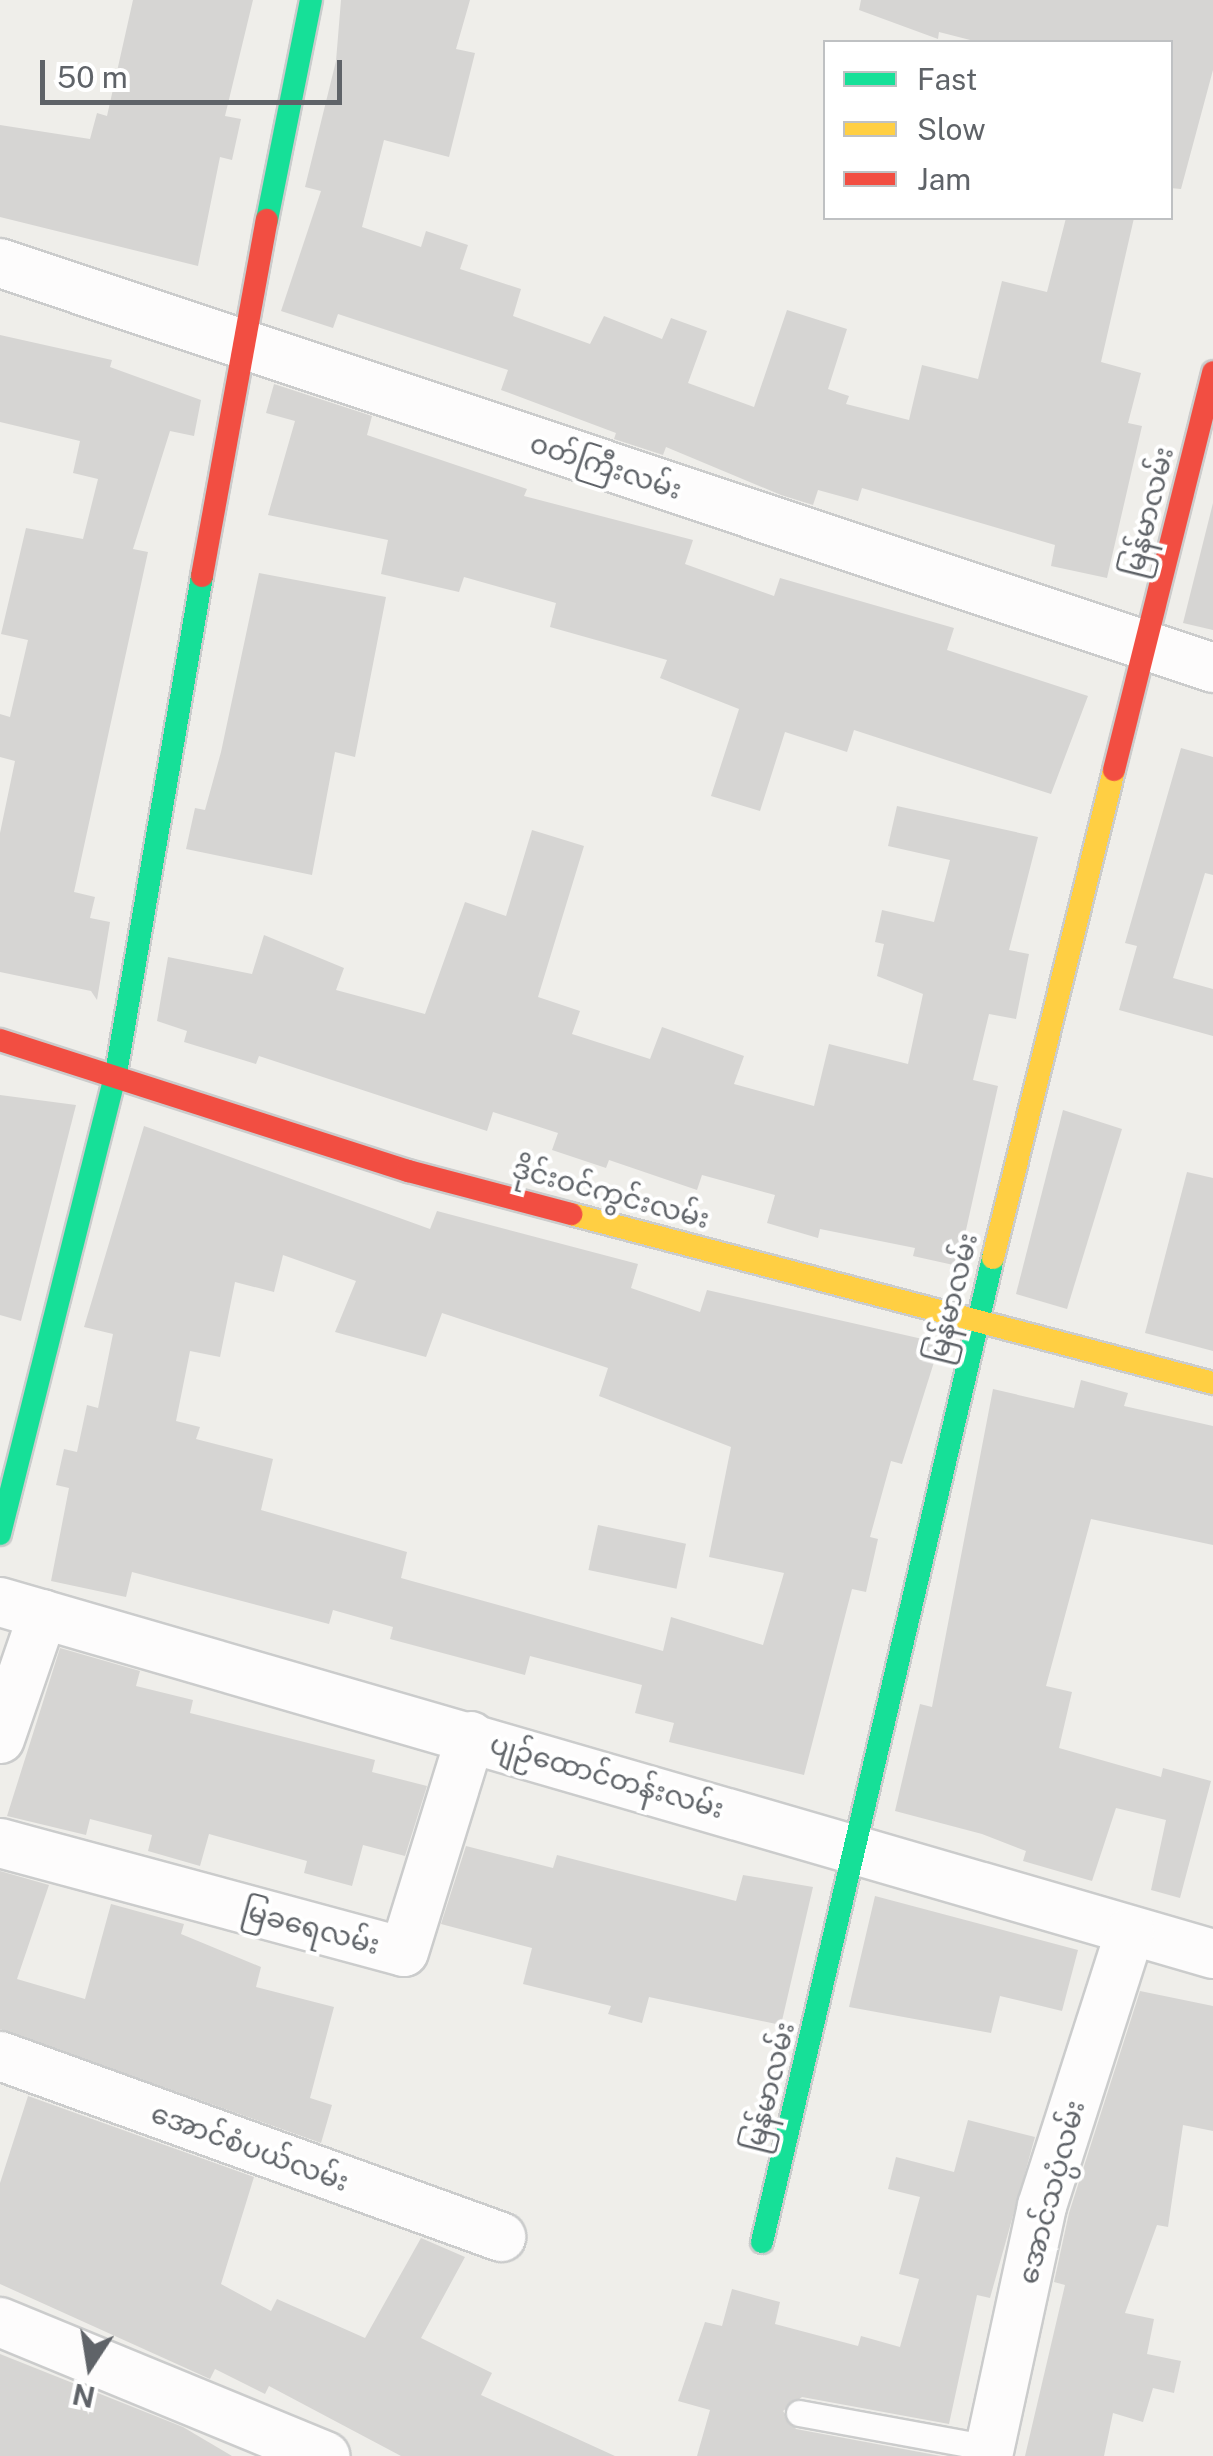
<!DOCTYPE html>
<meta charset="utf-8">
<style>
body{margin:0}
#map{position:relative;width:1213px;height:2456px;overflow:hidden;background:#efeeea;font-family:"Public Sans","Noto Sans Myanmar",sans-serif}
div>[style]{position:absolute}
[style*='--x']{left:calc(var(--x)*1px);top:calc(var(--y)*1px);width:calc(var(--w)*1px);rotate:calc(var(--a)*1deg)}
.building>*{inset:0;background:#d6d5d3;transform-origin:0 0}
.roads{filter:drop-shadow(2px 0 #cbcccc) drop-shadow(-2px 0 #cbcccc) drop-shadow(0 2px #cbcccc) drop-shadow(0 -2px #cbcccc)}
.lane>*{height:25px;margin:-12.5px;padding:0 12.5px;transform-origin:12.5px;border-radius:12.5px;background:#fdfcfc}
.street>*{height:48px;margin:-24px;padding:0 24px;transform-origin:24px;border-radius:24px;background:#fdfcfc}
.fast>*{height:22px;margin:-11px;padding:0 11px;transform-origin:11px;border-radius:11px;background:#16e098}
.slow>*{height:22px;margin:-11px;padding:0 11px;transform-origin:11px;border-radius:11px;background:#ffcf43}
.jam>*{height:22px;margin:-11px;padding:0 11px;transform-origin:11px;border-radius:11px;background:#f24e42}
span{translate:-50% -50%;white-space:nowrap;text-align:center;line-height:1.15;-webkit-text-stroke:8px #fff;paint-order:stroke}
.street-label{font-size:28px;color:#5f6368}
.legend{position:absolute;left:823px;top:40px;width:350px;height:180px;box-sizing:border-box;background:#fff;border:2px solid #bfc1c3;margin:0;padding:12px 18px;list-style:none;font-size:30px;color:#5f6368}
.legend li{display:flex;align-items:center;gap:20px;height:50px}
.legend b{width:50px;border:2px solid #bfc1c3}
.north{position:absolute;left:40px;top:2316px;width:100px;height:100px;-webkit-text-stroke:8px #fff;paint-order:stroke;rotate:192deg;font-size:28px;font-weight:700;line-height:40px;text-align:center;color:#5f6368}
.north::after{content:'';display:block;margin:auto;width:35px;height:45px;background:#5f6368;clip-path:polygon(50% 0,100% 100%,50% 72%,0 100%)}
.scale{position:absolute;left:40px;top:60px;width:302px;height:45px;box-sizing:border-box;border:5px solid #5f6368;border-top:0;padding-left:12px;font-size:30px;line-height:35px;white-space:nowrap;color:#5f6368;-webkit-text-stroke:8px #fff;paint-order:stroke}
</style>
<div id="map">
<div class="building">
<div style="clip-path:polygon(133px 0,253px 0,225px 116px,241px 119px,232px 160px,220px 157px,198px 266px,0 217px,0 125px,90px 139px,97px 113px,107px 116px)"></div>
<div style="clip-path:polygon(341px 0,470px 0,456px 49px,475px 53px,449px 157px,384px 140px,362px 227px,421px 247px,426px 231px,468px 245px,460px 269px,521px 289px,513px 316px,590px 344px,604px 316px,662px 339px,671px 318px,707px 331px,688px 383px,754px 407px,787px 310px,847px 329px,828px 389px,849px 396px,846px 404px,909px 420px,922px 365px,978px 379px,1002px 281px,1047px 292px,1066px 218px,1134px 218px,1101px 362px,1141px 373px,1128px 423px,1142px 426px,1107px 578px,1051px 566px,1055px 545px,862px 488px,858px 501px,818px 490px,813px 505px,781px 495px,666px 447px,663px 455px,614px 439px,616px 433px,501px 390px,508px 370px,338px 314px,333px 328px,281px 311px,321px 191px,305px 187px,336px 61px)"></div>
<div style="clip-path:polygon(861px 0,1213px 0,1213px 70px,1181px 189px,1170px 188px,1170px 42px,978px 42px,939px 32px,938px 39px,859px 10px)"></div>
<div style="clip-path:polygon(0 335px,112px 360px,110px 367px,201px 400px,194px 436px,170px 431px,133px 549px,148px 552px,74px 892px,95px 897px,90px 918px,110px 922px,97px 1000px,91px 991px,0 972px,0 833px,15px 761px,0 757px,0 714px,10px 717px,28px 640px,1px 634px,26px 528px,83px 539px,98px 479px,73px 473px,80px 441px,0 422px)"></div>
<div style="clip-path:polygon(274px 384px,372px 416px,367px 435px,527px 489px,524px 496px,693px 540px,685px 564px,774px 596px,780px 578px,954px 628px,947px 650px,1088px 696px,1051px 794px,854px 730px,847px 752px,785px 732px,760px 811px,711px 796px,739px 709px,660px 678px,667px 660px,550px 627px,556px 603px,464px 577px,459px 592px,381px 574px,388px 540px,268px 515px,295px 421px,266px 413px)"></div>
<div style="clip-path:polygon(1213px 503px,1213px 630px,1183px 623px)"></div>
<div style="clip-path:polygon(259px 573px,386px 597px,355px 757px,335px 752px,312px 875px,186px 849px,195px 808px,205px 810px,221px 752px)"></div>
<div style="clip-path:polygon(1181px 748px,1213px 757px,1213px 875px,1205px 873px,1173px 978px,1213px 989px,1213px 1036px,1119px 1010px,1137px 946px,1125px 943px)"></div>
<div style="clip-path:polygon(897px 806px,1038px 837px,1009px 950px,1029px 954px,1016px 1019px,989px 1014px,973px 1080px,998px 1086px,958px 1266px,913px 1256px,915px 1248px,820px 1229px,818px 1238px,767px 1223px,775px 1195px,702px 1175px,697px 1190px,609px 1160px,606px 1168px,552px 1150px,558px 1133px,493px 1112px,487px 1131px,259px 1056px,256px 1064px,184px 1042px,187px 1031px,157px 1021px,168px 957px,252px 974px,264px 935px,344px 968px,336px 990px,425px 1014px,465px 902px,506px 916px,532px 830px,584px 846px,538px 997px,580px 1011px,572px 1034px,650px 1059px,662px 1027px,744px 1056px,734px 1084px,814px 1106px,829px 1044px,908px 1064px,923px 994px,877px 976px,884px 944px,875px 942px,882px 910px,934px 922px,950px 860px,888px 846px)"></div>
<div style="clip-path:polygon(0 1095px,76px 1105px,21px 1321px,0 1315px)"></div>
<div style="clip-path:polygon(1063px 1110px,1122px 1129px,1067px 1309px,1016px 1294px)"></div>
<div style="clip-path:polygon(evenodd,144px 1126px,430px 1229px,437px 1211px,638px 1264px,631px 1288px,700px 1312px,707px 1290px,940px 1343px,902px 1464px,891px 1461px,870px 1537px,878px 1539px,866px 1592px,852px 1589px,804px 1775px,669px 1742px,674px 1723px,635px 1713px,642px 1685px,530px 1656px,525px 1675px,390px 1639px,393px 1627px,333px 1610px,329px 1624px,132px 1572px,126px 1597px,51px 1581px,69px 1488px,56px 1485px,64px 1449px,77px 1452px,87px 1405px,98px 1408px,113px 1334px,84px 1327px,144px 1126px,283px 1255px,356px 1281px,335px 1332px,426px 1357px,442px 1313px,608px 1368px,599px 1396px,731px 1447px,709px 1557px,784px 1573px,763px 1645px,671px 1617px,663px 1651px,401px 1578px,407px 1552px,261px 1510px,273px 1459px,196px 1439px,200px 1427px,176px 1421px,190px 1351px,220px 1357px,235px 1282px,274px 1292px,283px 1255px)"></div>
<div style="clip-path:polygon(1187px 1172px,1213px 1178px,1213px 1351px,1145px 1333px)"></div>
<div style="clip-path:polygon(1081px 1380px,1128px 1393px,1124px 1406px,1213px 1426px,1213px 1545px,1091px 1519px,1046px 1686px,1072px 1692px,1059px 1748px,1161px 1777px,1163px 1768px,1211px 1781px,1180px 1898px,1151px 1890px,1166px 1820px,1116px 1808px,1092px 1881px,1023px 1861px,1026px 1851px,982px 1834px,895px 1811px,920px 1704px,932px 1707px,993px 1389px,1074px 1408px)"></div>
<div style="left:598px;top:1525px;width:90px;height:46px;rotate:12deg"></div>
<div style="clip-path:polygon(60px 1648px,140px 1671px,136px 1686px,193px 1700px,190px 1713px,375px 1760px,372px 1772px,427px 1786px,405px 1856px,363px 1845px,352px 1886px,304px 1873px,307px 1861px,209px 1834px,200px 1866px,148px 1851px,152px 1835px,90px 1819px,86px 1835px,7px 1816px)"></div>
<div style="clip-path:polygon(466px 1846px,553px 1868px,557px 1855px,736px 1901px,743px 1875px,813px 1887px,781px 2025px,649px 1997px,642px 2023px,608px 2014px,611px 2006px,523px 1984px,532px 1948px,441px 1924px)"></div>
<div style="clip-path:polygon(0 1871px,49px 1885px,17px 1979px,85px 1999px,111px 1904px,184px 1924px,181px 1934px,261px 1967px,256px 1987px,334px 2007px,310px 2098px,332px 2105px,321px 2143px,0 2029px)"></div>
<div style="clip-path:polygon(875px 1896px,1078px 1950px,1062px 2011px,1000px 1996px,991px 2033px,849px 2007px)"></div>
<div style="clip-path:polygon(1140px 1991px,1213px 2006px,1213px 2131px,1183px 2125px,1168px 2227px,1157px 2225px,1125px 2313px,1154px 2319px,1147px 2354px,1181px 2361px,1174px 2393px,1153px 2388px,1143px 2422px,1113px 2413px,1104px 2456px,1025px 2456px,1065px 2285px,1054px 2282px,1069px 2213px)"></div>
<div style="clip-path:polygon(28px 2096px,254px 2177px,221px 2284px,271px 2311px,277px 2299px,365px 2338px,421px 2238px,465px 2257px,421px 2338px,492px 2373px,481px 2395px,615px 2456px,401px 2456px,269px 2386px,265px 2394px,215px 2369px,210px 2379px,0 2284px,0 2183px)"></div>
<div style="clip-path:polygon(968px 2120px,1035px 2137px,990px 2298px,977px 2295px,949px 2424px,802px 2397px,783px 2411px,796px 2429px,941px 2456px,697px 2456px,710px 2410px,678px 2401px,705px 2322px,722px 2326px,732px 2289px,780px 2302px,775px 2324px,858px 2346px,861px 2336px,900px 2347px,919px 2279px,899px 2274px,920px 2197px,888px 2189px,896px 2157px,954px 2172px)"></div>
<div style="clip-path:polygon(0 2354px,183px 2427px,232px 2456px,0 2456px)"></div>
</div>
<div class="roads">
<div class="lane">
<div style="--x:799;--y:2413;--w:194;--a:10.4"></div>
</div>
<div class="street">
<div style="--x:0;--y:263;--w:1279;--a:18.46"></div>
<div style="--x:0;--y:1602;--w:1263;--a:16.18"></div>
<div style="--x:0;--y:1739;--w:132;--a:-71"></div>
<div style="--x:0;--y:1843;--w:418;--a:15.1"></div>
<div style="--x:404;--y:1952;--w:226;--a:-72.8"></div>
<div style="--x:0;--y:2056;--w:533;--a:19.86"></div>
<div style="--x:0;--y:2322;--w:352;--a:22.4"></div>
<div style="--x:988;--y:2456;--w:256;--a:-77.8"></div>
<div style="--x:1042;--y:2206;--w:288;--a:-72.2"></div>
</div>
<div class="fast">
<div style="--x:267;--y:220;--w:224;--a:-78.7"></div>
<div style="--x:0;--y:1534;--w:475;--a:-75.9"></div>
<div style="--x:116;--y:1073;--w:504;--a:-80.18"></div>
<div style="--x:762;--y:2242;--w:1011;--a:-76.79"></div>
</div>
<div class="slow">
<div style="--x:571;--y:1214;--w:664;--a:14.75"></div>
<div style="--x:993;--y:1258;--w:503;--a:-76.07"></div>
</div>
<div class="jam">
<div style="--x:202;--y:576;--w:362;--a:-79.7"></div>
<div style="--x:1114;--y:770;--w:410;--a:-76"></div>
<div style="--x:0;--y:1040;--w:429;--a:17.8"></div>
<div style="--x:408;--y:1171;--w:169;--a:14.8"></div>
</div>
</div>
<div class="street-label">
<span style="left:606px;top:466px;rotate:18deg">၀တ်ကြီးလမ်း</span>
<span style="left:1148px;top:512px;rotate:-76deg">မြန်မာလမ်း</span>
<span style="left:611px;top:1193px;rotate:15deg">ဒိုင်းဝင်ကွင်းလမ်း</span>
<span style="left:952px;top:1298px;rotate:-76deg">မြန်မာလမ်း</span>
<span style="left:607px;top:1776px;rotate:16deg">ပျဉ်ထောင်တန်းလမ်း</span>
<span style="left:311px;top:1927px;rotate:15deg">မြခရေလမ်း</span>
<span style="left:769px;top:2087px;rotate:-76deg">မြန်မာလမ်း</span>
<span style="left:250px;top:2147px;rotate:20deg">အောင်စံပယ်လမ်း</span>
<span style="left:1051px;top:2192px;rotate:-75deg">အောင်သပ္ပံလမ်း</span>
</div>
<ul class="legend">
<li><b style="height:12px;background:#16e098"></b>Fast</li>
<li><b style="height:12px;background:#ffcf43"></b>Slow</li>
<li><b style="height:12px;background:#f24e42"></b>Jam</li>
</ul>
<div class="north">N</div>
<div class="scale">50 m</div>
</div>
